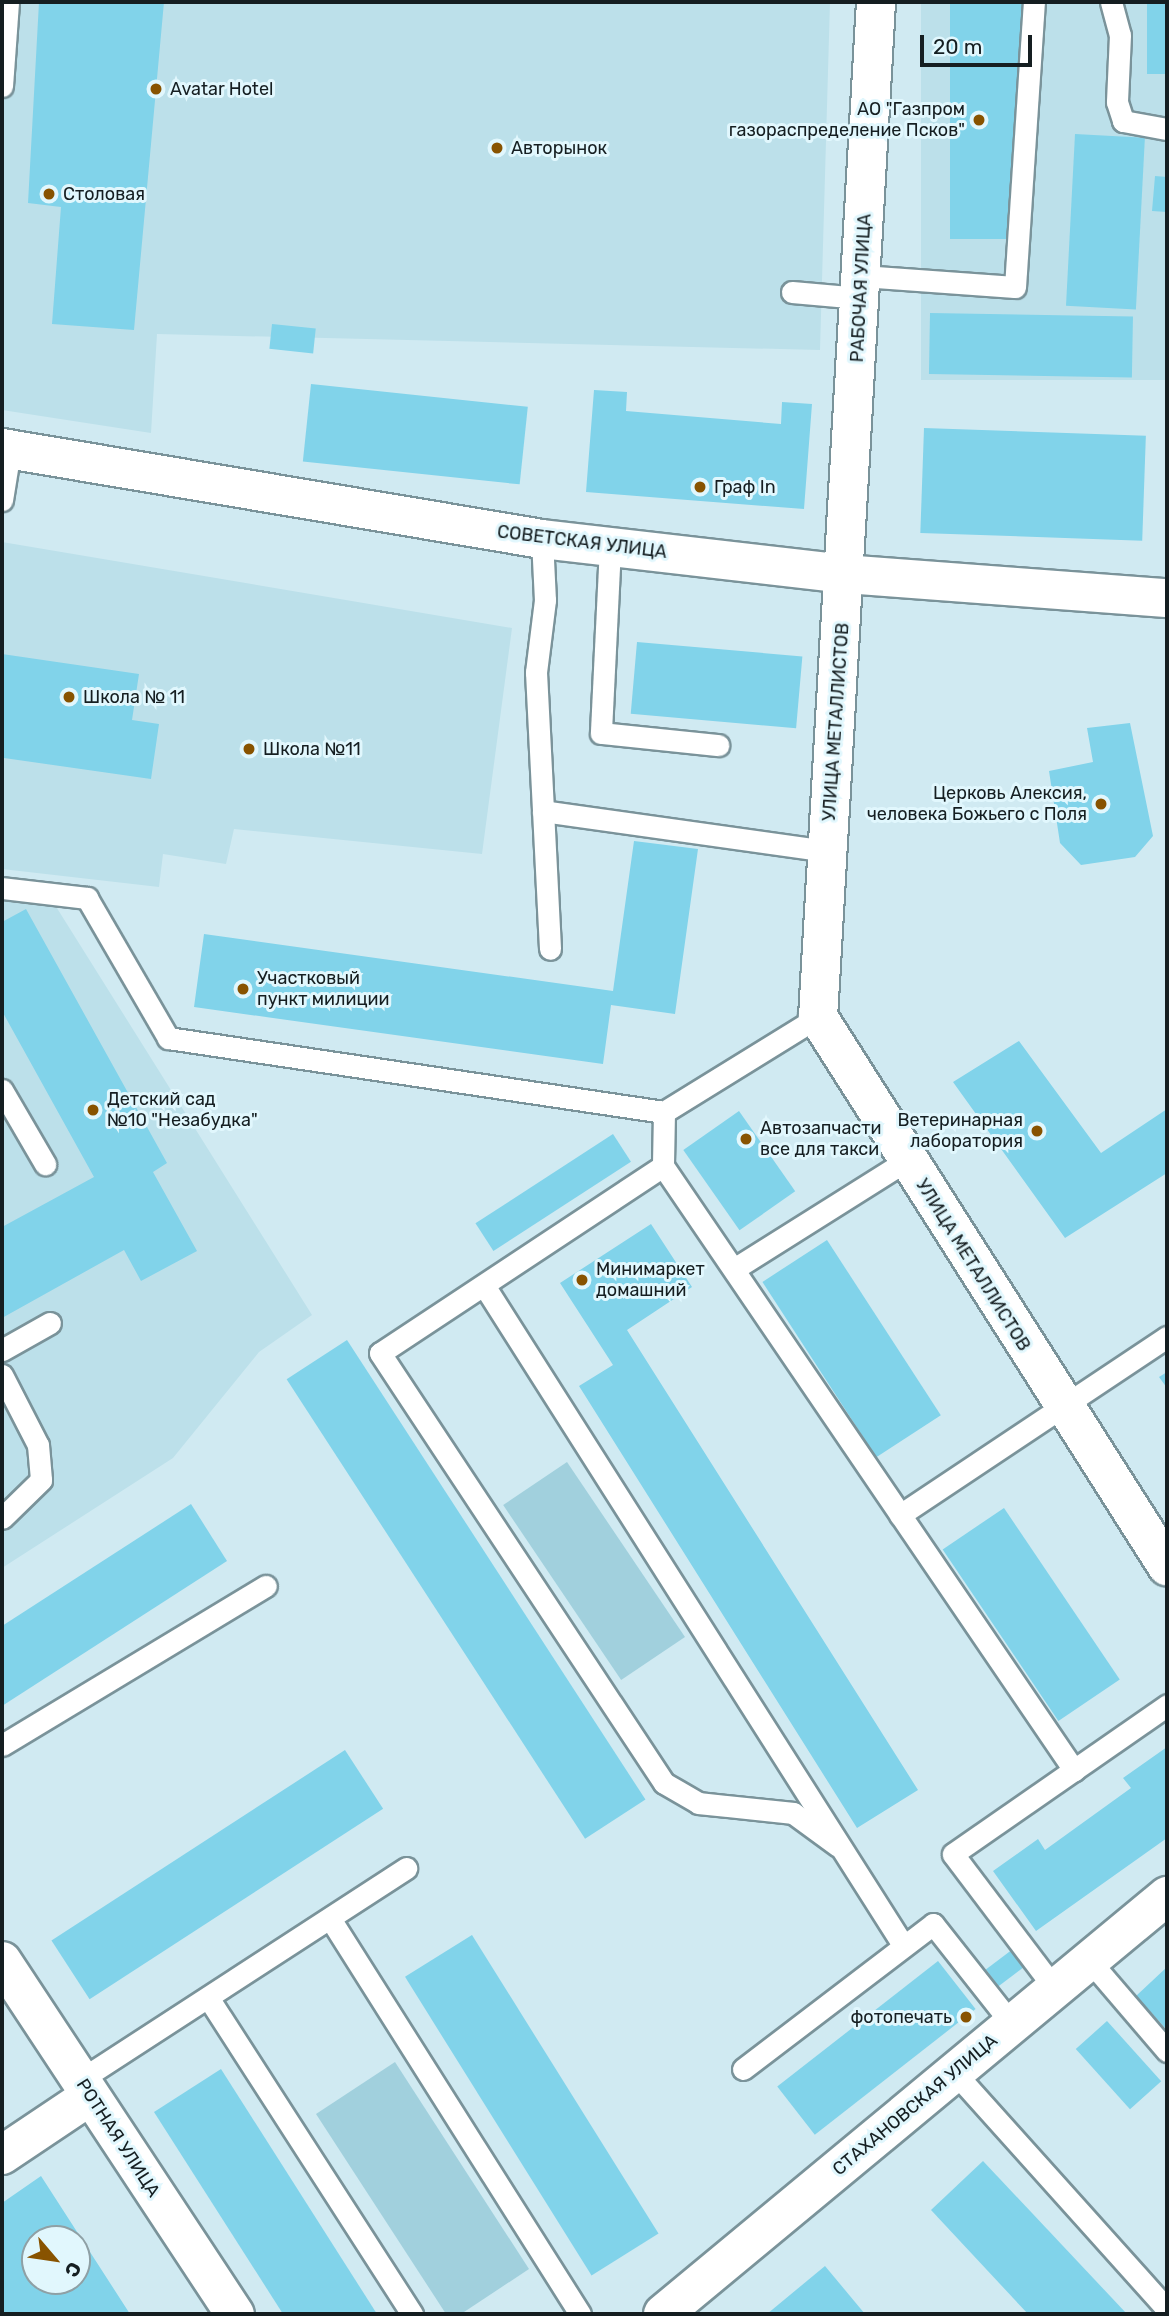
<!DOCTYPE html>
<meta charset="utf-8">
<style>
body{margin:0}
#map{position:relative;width:1169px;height:2316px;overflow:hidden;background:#d0eaf2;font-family:Rubik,sans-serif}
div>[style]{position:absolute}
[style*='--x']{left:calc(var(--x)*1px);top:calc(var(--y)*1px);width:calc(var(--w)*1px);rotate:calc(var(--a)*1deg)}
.built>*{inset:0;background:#bce0ea;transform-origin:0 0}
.green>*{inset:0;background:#a1d0dd;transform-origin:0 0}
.building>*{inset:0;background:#81d3ea;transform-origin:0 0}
.roads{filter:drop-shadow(2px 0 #7a939a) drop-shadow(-2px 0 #7a939a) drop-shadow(0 2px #7a939a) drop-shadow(0 -2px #7a939a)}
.service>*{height:21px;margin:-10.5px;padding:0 10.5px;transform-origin:10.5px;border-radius:10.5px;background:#fff}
.minor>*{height:38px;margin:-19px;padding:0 19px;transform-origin:19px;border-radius:19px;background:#fff}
.tertiary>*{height:38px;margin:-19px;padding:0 19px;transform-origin:19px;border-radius:19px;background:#fff}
.dots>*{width:19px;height:19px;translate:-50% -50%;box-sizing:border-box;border:4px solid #e1f7fd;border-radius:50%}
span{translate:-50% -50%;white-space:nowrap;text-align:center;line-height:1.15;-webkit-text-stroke:6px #e1f7fd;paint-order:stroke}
.poi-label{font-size:18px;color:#151e21}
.left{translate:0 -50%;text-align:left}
.right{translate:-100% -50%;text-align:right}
.street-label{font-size:18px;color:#151e21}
.frame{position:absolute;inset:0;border:4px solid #151e21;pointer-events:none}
.north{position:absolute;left:21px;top:2225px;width:70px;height:70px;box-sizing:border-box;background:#e1f7fd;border:2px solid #8fa0a5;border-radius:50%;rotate:119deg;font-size:19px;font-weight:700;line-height:28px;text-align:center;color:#151e21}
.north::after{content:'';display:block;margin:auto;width:24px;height:32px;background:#885300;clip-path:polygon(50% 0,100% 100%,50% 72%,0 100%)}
.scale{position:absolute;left:920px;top:35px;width:112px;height:32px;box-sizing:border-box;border:4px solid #151e21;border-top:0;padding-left:9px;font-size:21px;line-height:24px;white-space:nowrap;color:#151e21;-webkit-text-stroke:5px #e1f7fd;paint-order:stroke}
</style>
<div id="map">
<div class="built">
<div style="clip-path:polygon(2px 2px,830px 2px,820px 350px,157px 334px,151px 433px,2px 410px)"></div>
<div style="left:921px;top:2px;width:246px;height:378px"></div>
<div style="clip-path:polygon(2px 542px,512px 628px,482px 854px,234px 829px,226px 864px,163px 854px,159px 887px,2px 869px)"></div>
<div style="clip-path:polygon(2px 899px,55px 905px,312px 1315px,259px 1352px,173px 1458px,2px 1568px)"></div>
</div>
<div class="green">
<div style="left:567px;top:1462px;width:211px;height:77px;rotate:56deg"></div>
<div style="clip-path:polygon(395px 2062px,529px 2269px,461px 2314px,446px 2314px,316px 2114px)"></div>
</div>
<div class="building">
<div style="clip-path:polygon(39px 2px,164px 2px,134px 330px,52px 324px,61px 207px,28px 203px)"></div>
<div style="left:950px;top:2px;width:74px;height:237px"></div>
<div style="left:1147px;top:2px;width:20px;height:72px"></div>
<div style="left:1075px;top:134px;width:70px;height:172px;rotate:3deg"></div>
<div style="clip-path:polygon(1155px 176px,1167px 177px,1167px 212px,1152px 211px)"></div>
<div style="left:930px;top:313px;width:203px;height:61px;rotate:1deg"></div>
<div style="left:272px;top:324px;width:44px;height:25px;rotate:6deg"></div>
<div style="left:311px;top:384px;width:218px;height:78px;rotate:6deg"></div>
<div style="clip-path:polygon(594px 390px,627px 392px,626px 411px,781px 424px,782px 402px,812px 404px,804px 509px,586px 492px)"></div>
<div style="left:924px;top:428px;width:222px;height:105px;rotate:2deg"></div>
<div style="left:637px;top:642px;width:166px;height:72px;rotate:5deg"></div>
<div style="clip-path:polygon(2px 654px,139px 674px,132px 720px,159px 724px,151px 779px,4px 758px,2px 765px)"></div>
<div style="clip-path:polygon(1130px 723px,1153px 836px,1135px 857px,1081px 865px,1060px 843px,1049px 771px,1093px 762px,1087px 728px)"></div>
<div style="clip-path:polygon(634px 841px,698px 849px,675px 1014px,611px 1005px,603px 1064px,194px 1007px,204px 934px,613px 991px)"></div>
<div style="clip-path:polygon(26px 909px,167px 1163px,153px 1172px,197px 1251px,141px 1281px,124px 1250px,2px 1318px,2px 1227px,94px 1177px,2px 1011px,2px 922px)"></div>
<div style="clip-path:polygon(1019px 1041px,1101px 1153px,1167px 1109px,1167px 1173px,1065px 1238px,953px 1082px)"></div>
<div style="left:739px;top:1111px;width:98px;height:68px;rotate:55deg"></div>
<div style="left:613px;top:1134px;width:33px;height:164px;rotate:57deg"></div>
<div style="clip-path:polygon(651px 1224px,692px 1287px,627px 1330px,918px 1790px,857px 1828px,579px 1386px,613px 1365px,560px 1283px)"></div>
<div style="left:827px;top:1240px;width:209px;height:77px;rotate:57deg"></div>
<div style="left:347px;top:1340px;width:548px;height:72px;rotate:57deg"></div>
<div style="clip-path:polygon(1167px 1372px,1167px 1388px,1159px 1377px)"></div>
<div style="clip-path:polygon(191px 1504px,227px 1561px,2px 1706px,2px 1626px)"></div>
<div style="left:1004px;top:1508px;width:207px;height:74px;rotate:56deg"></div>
<div style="clip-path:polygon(1167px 1747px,1167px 1838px,1036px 1931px,993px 1871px,1038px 1839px,1045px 1850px,1131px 1788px,1123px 1778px)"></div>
<div style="left:345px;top:1750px;width:70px;height:350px;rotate:57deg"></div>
<div style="left:472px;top:1935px;width:352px;height:79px;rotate:58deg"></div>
<div style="left:1013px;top:1949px;width:21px;height:34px;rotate:53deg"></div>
<div style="left:938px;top:1961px;width:61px;height:204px;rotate:52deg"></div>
<div style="clip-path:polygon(1167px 1967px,1167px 2030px,1136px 1996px)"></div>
<div style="left:1107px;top:2021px;width:81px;height:42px;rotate:48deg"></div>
<div style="clip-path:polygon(221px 2069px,377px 2314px,283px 2314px,154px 2112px)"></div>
<div style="clip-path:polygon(983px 2161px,1127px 2314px,1028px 2314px,931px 2210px)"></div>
<div style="clip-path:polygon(evenodd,41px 2176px,130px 2314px,2px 2314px,2px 2203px,41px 2176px,35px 2239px,77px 2239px,77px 2281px,35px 2281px,35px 2239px)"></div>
<div style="clip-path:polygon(825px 2266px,865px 2314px,767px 2314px)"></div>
</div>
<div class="roads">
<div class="service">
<div style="--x:1111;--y:2;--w:34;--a:75"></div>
<div style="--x:1120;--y:35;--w:67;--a:92.6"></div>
<div style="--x:1117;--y:102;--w:20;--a:72"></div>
<div style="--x:1123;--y:121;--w:45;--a:10.3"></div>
<div style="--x:2;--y:86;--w:84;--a:-85.9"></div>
<div style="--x:862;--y:276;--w:153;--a:4.1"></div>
<div style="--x:1015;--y:287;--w:286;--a:-86.2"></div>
<div style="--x:792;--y:292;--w:68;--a:5"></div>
<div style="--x:2;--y:500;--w:51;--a:-80.9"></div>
<div style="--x:542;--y:539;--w:61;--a:87.2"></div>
<div style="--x:545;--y:600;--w:73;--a:97.1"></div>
<div style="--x:536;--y:672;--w:277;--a:87.1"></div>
<div style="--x:610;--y:547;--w:186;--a:92.8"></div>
<div style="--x:601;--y:733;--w:118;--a:5.9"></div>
<div style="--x:543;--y:811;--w:288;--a:8"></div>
<div style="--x:2;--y:888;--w:86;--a:6.7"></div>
<div style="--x:87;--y:898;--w:162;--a:59.9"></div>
<div style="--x:168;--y:1038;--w:501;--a:8.49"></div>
<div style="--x:664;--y:1112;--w:181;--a:-31.7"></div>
<div style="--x:2;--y:1090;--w:86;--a:59.8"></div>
<div style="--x:664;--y:1112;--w:54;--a:91.1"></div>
<div style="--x:663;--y:1166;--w:731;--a:55.77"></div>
<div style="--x:663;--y:1166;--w:339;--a:146.5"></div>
<div style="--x:380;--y:1353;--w:515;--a:56.56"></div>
<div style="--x:664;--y:1783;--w:39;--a:30"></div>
<div style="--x:698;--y:1803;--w:96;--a:6"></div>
<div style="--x:793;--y:1813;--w:56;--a:36.3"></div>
<div style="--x:734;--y:1269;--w:204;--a:-32.2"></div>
<div style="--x:485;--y:1287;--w:780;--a:57.57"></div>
<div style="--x:2;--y:1350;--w:55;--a:-29.4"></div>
<div style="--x:2;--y:1375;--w:79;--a:62.8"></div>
<div style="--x:38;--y:1445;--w:35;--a:85"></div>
<div style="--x:41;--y:1480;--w:54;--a:135.7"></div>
<div style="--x:900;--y:1515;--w:321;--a:-33.7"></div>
<div style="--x:2;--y:1745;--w:308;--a:-31.1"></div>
<div style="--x:331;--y:1920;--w:466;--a:57.7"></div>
<div style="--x:1089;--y:1960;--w:120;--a:49.4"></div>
<div style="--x:1055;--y:1989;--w:169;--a:-127.1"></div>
<div style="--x:953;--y:1854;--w:261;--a:-34.8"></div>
<div style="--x:209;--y:1999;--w:375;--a:57.2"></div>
<div style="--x:743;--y:2069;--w:239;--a:-37.3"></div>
<div style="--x:933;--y:1924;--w:127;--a:51.7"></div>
<div style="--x:955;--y:2073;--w:317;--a:48.1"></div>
<div style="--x:80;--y:2080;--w:389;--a:-33"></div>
</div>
<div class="minor">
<div style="--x:876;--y:2;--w:1017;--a:93.27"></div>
<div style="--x:818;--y:1017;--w:651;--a:57.56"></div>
<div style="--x:2;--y:1961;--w:423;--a:56.6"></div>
<div style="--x:2;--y:2155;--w:106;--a:-33.8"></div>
<div style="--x:663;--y:2314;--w:655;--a:-39.67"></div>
</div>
<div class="tertiary">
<div style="--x:2;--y:448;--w:548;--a:9.57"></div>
<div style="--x:542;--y:539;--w:305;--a:6.6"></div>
<div style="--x:845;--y:574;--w:323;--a:4.3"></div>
</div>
</div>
<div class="dots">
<div style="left:156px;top:89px;background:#885300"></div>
<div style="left:979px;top:120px;background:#885300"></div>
<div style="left:497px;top:148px;background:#885300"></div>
<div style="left:49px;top:194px;background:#885300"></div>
<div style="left:700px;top:487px;background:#885300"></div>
<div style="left:69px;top:697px;background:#885300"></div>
<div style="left:249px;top:749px;background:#885300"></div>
<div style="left:1101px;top:804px;background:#885300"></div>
<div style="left:243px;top:989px;background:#885300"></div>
<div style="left:93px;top:1110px;background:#885300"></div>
<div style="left:1037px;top:1131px;background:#885300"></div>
<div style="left:746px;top:1139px;background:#885300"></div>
<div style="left:582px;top:1280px;background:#885300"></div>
<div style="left:966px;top:2017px;background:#885300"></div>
</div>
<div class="poi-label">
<span class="left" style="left:170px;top:89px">Avatar Hotel</span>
<span class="right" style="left:965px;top:120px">АО "Газпром<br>газораспределение Псков"</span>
<span class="left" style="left:511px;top:148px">Авторынок</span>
<span class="left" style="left:63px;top:194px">Столовая</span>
<span class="left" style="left:714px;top:487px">Граф In</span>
<span class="left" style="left:83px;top:697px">Школа № 11</span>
<span class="left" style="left:263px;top:749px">Школа №11</span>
<span class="right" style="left:1087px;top:804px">Церковь Алексия,<br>человека Божьего с Поля</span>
<span class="left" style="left:257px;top:989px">Участковый<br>пункт милиции</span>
<span class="left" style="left:107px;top:1110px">Детский сад<br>№10 "Незабудка"</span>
<span class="right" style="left:1023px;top:1131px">Ветеринарная<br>лаборатория</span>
<span class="left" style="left:760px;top:1139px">Автозапчасти<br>все для такси</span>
<span class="left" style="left:596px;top:1280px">Минимаркет<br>домашний</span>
<span class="right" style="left:952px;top:2017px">фотопечать</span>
</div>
<div class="street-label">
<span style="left:861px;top:288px;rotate:-87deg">РАБОЧАЯ УЛИЦА</span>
<span style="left:582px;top:542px;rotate:7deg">СОВЕТСКАЯ УЛИЦА</span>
<span style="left:836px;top:722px;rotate:-86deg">УЛИЦА МЕТАЛЛИСТОВ</span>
<span style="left:973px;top:1265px;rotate:58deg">УЛИЦА МЕТАЛЛИСТОВ</span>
<span style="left:915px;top:2105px;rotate:-40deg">СТАХАНОВСКАЯ УЛИЦА</span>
<span style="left:118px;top:2138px;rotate:57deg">РОТНАЯ УЛИЦА</span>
</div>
<div class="frame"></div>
<div class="north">С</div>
<div class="scale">20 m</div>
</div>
